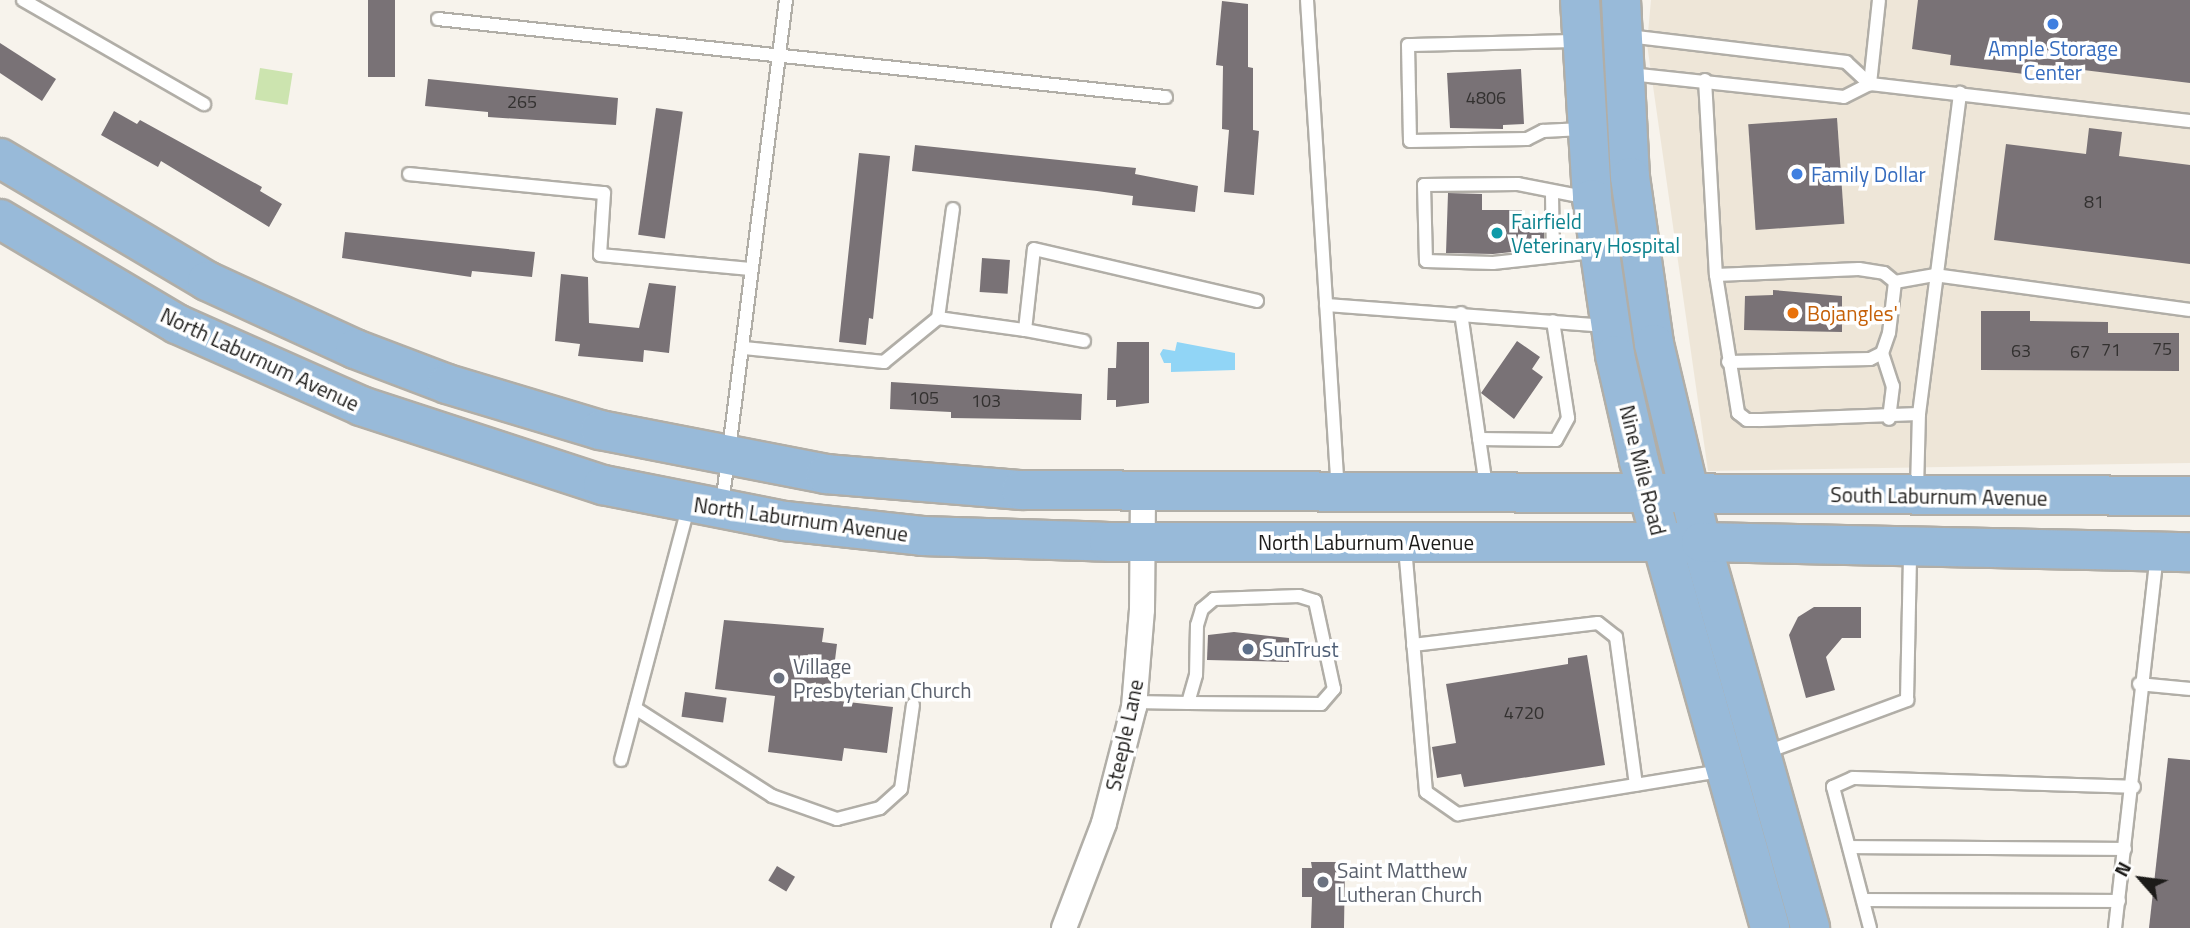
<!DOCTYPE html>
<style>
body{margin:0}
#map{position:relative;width:2190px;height:928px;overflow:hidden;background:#f7f3ec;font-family:"Titillium Web",sans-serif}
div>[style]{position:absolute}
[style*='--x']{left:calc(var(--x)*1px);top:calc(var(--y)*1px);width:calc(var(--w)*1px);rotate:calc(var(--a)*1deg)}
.built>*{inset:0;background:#eee6d8}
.green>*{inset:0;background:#cce4af;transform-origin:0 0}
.water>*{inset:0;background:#91d5f6}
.building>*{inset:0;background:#797276;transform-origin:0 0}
.roads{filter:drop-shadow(2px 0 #b1aea7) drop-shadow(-2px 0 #b1aea7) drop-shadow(0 2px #b1aea7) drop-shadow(0 -2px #b1aea7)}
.service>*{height:12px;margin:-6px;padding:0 6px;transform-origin:6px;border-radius:6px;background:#fff}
.minor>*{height:24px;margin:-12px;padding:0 12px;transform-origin:12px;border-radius:12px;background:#fff}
.primary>*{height:38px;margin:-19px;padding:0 19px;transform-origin:19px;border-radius:19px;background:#98bad9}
.dots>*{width:19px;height:19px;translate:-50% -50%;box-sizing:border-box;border:4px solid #fff;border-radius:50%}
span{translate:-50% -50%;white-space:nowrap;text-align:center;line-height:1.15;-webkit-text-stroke:7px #fff;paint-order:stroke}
.number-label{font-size:18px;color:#333130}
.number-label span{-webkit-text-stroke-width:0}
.shop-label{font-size:21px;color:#366cbe}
.left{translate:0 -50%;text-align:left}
.culture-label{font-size:21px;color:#0d838f}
.food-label{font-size:21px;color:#c56008}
.street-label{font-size:21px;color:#1c1b19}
.service-label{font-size:21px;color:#4e5e75}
.worship-label{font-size:21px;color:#5b616d}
.north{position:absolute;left:2106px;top:844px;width:70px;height:70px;-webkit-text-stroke:5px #fff;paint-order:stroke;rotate:298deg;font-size:19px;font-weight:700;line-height:28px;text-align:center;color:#1c1b19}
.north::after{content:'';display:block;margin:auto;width:24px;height:32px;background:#1c1b19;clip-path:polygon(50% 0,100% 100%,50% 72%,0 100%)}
</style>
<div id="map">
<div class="built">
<div style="clip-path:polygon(1651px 0,2190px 0,2190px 463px,1708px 471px,1647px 44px)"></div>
</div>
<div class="green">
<div style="left:260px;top:68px;width:33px;height:32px;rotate:9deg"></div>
</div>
<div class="water">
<div style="clip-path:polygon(1177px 342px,1235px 353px,1235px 370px,1171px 372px,1171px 363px,1164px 363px,1160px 354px,1163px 349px,1175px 351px)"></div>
</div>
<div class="building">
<div style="left:368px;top:0;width:27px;height:77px"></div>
<div style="clip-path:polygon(1918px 0,2190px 0,2190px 83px,2025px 63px,2024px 74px,1950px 65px,1951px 55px,1912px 49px)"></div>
<div style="clip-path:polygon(1222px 1px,1248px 4px,1248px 67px,1253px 68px,1253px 130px,1259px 131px,1254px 195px,1224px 192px,1229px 130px,1222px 129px,1223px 66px,1216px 65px)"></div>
<div style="clip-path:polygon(0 43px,56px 79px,42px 101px,0 73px)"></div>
<div style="clip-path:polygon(1521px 69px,1524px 124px,1503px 125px,1503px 129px,1450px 128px,1447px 73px)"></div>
<div style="clip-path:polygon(428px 79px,618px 98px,616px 125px,488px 117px,488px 112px,425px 106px)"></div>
<div style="left:656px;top:108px;width:27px;height:128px;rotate:8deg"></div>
<div style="clip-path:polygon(114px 111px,137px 124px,140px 120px,262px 187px,260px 191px,282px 204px,269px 227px,161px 161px,158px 167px,101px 135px)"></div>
<div style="left:1837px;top:118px;width:106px;height:89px;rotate:86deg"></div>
<div style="clip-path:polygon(2089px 128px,2122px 132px,2119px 156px,2190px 165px,2190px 264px,1994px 240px,2006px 144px,2086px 154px)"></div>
<div style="clip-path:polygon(915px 145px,1136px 168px,1135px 174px,1198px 186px,1195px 212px,1132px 205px,1133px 196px,1097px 191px,912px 171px)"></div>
<div style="clip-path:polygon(859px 153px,890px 156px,873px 319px,869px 318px,866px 345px,839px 342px)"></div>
<div style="clip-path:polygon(1448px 193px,1482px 194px,1482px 210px,1522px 210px,1522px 221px,1544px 221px,1544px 244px,1521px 244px,1521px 251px,1493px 254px,1446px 253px)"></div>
<div style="clip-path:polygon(345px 232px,535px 252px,532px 277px,472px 271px,471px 277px,342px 258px)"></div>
<div style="left:982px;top:258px;width:28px;height:34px;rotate:4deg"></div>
<div style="clip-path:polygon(561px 274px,588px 277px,589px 323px,639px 328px,649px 283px,676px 286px,669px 353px,644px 350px,643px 362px,578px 356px,580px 344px,555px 341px)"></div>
<div style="clip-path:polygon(1773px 290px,1842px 296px,1842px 332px,1744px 330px,1745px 296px,1773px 295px)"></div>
<div style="clip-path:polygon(1981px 311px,2030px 311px,2030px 321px,2108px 322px,2108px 333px,2179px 333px,2179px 371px,1981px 370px)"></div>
<div style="clip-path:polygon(1517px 341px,1540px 357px,1532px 369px,1543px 377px,1514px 419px,1481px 393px)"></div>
<div style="clip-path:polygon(1117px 342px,1149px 342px,1149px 403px,1116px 407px,1116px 400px,1107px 400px,1108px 368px,1116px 368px)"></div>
<div style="clip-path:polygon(891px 382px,1082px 394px,1081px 420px,951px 418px,951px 412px,890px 409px)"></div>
<div style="clip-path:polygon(1814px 607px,1861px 607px,1861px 638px,1842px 638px,1826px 657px,1835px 690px,1806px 698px,1789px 635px,1798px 617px)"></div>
<div style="clip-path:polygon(724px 620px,824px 628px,822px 642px,837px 644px,830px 700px,893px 707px,887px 753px,844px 748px,842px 761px,768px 752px,775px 696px,715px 689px)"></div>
<div style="clip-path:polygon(1234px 632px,1289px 638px,1289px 662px,1207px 660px,1208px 635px)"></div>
<div style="clip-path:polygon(1587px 655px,1605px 765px,1464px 787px,1461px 774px,1437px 778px,1432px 747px,1456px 743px,1446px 684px,1568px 664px,1568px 658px)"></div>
<div style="left:685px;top:692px;width:42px;height:25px;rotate:8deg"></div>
<div style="clip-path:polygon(2168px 758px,2190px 760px,2190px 928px,2149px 928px)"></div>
<div style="clip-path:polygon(1311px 862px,1345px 862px,1344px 928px,1311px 928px,1312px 897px,1302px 897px,1302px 868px,1312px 868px)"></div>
<div style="left:777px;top:866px;width:21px;height:17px;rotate:31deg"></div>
</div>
<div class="roads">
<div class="service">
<div style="--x:23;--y:0;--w:209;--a:29.9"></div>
<div style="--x:1307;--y:0;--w:490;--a:86.4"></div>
<div style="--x:438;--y:19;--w:732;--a:6.12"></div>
<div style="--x:1628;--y:36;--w:220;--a:6.8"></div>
<div style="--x:1846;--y:62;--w:33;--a:43"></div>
<div style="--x:1577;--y:41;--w:169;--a:178.6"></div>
<div style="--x:1408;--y:45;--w:96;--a:88.8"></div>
<div style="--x:1410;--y:141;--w:117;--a:-1"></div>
<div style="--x:1527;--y:139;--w:18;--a:-27"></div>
<div style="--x:1543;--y:131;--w:39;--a:-3"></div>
<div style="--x:1630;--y:74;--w:215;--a:6.1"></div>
<div style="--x:1844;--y:97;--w:29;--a:-27"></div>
<div style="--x:1870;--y:84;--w:322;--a:6.6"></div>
<div style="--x:1705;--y:80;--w:195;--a:86.8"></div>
<div style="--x:1716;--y:275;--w:140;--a:80.9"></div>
<div style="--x:1738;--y:413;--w:11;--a:38"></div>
<div style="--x:1747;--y:420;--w:14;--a:0"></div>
<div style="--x:1761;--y:420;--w:158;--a:-2.2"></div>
<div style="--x:1870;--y:84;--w:84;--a:-83.9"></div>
<div style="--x:409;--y:174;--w:196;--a:5.6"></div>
<div style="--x:604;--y:193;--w:62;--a:93.7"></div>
<div style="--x:600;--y:255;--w:151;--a:5.3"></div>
<div style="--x:1552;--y:194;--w:62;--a:89.1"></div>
<div style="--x:1589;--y:198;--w:72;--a:-168.8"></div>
<div style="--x:1518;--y:184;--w:94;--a:179.4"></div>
<div style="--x:1424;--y:185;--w:76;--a:88.5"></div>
<div style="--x:1426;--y:261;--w:67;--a:1.7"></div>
<div style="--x:1493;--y:263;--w:103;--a:-6.2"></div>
<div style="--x:1716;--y:275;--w:143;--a:-2.4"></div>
<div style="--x:1859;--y:269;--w:25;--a:9"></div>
<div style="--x:1884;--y:273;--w:14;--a:39"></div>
<div style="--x:1895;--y:282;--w:51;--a:96.7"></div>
<div style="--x:1889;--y:333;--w:21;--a:109"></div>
<div style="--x:1882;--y:353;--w:13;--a:153"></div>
<div style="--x:1870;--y:359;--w:142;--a:178.8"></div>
<div style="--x:1895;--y:282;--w:41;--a:-9.9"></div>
<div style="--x:1935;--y:275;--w:257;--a:7.8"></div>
<div style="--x:1326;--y:305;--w:282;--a:4.3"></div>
<div style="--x:1461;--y:313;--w:176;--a:81.8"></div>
<div style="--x:938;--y:318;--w:110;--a:-82.2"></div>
<div style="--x:1025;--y:330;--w:60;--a:10.6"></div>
<div style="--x:744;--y:348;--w:141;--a:5.7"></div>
<div style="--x:884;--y:362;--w:70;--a:-39.2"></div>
<div style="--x:938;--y:318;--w:88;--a:7.9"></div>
<div style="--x:1025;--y:330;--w:81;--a:-83.7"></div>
<div style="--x:1034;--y:249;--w:229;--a:13.1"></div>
<div style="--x:1882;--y:353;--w:35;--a:72"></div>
<div style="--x:1893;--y:386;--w:33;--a:97"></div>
<div style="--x:1479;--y:439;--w:77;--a:0.7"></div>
<div style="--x:1556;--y:440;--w:25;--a:-61"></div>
<div style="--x:1568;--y:418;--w:98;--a:-98.8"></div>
<div style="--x:1917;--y:489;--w:75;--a:-88.5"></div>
<div style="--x:1919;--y:414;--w:324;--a:-82.7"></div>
<div style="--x:722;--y:505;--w:509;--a:-82.78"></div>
<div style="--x:1405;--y:547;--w:246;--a:85.1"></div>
<div style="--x:1426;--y:792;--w:39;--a:35"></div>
<div style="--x:1458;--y:814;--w:267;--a:-9.3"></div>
<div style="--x:1413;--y:645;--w:186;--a:-6.8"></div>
<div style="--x:1598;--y:623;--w:23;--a:38"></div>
<div style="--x:1616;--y:637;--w:149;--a:82.3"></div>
<div style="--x:2139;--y:684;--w:51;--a:5.6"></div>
<div style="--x:1134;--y:702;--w:54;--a:1.1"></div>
<div style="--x:1188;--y:703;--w:133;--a:0.4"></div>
<div style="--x:1321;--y:704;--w:20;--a:-49"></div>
<div style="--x:1334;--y:689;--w:90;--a:-102.2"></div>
<div style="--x:1315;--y:601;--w:17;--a:-163"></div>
<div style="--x:1299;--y:596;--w:85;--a:178"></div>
<div style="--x:1214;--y:599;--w:16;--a:140"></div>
<div style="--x:1202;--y:609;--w:17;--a:107"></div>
<div style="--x:1197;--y:625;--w:50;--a:91.1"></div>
<div style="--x:1196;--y:675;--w:29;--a:106"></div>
<div style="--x:635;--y:708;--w:163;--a:32.7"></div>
<div style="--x:772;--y:796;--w:69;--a:19.5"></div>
<div style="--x:837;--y:819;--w:44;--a:-14.3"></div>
<div style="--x:880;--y:808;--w:28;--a:-42"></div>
<div style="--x:901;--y:789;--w:85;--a:-81.9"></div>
<div style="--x:1764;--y:753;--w:153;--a:-20.3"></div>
<div style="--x:1907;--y:700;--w:148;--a:-88.8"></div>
<div style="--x:621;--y:760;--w:265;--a:-75.1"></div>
<div style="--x:1849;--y:847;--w:276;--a:0.4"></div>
<div style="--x:1863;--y:900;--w:256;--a:0.2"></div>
<div style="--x:1870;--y:928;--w:146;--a:-104.7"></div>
<div style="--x:1833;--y:787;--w:22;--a:-24"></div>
<div style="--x:1853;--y:778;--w:281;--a:1.8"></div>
<div style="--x:2115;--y:928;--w:374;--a:-83.6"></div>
</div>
<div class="minor">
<div style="--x:1064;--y:928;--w:112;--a:-69.1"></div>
<div style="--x:1104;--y:823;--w:120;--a:-75.5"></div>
<div style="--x:1134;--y:707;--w:97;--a:-85.3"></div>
<div style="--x:1142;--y:610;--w:119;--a:-89.5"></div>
</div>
<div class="primary">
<div style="--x:1580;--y:0;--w:199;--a:86.5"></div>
<div style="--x:1592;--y:199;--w:158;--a:81.6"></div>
<div style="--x:1615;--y:355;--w:109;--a:77.2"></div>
<div style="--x:1639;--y:461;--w:485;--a:74.3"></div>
<div style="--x:1621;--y:0;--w:177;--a:87.1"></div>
<div style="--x:1630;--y:177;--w:169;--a:81.8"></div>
<div style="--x:1654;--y:344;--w:204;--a:76.6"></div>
<div style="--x:1701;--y:542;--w:401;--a:74.2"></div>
<div style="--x:0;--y:158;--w:241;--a:30.7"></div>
<div style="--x:207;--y:281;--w:163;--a:24.7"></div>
<div style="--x:355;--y:349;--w:98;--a:20.8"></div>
<div style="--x:447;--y:384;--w:160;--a:16.7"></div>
<div style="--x:600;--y:430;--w:230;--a:11"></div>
<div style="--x:826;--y:474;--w:196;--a:4.7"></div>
<div style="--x:1021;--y:490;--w:1169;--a:0.29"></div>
<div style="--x:0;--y:219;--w:206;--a:30.7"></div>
<div style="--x:177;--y:324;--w:201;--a:24"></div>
<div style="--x:361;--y:406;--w:255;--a:18.1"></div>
<div style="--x:603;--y:485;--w:186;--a:11.2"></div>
<div style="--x:785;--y:521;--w:138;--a:6.2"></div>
<div style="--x:922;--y:536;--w:187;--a:1.8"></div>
<div style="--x:1109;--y:542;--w:592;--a:0"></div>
<div style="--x:1701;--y:542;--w:489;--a:1.2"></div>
</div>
</div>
<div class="dots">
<div style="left:2053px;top:24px;background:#3f7fe0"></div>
<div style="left:1797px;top:174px;background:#3f7fe0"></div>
<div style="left:1497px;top:233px;background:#0f9aa8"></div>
<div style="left:1793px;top:313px;background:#e8710a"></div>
<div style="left:1248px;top:649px;background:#5c6f8a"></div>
<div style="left:779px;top:678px;background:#6b7280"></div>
<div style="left:1323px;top:882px;background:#6b7280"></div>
</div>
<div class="number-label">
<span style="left:1486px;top:98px">4806</span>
<span style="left:522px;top:102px">265</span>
<span style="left:2094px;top:202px">81</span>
<span style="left:2162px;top:349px">75</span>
<span style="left:2111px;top:350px">71</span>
<span style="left:2021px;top:351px">63</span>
<span style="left:2080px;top:352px">67</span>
<span style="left:924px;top:398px">105</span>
<span style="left:986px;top:401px">103</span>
<span style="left:1524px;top:713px">4720</span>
</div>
<div class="shop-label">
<span style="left:2053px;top:60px">Ample Storage<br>Center</span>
<span class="left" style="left:1811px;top:174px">Family Dollar</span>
</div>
<div class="culture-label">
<span class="left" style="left:1511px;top:233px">Fairfield<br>Veterinary Hospital</span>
</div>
<div class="food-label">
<span class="left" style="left:1807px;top:313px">Bojangles'</span>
</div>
<div class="street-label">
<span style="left:260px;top:359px;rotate:25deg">North Laburnum Avenue</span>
<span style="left:1643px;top:470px;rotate:76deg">Nine Mile Road</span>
<span style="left:1939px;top:496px;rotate:1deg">South Laburnum Avenue</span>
<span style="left:801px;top:519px;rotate:8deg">North Laburnum Avenue</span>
<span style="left:1366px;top:542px">North Laburnum Avenue</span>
<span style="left:1124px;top:735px;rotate:-78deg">Steeple Lane</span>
</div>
<div class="service-label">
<span class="left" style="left:1262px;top:649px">SunTrust</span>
</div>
<div class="worship-label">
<span class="left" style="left:793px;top:678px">Village<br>Presbyterian Church</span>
<span class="left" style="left:1337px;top:882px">Saint Matthew<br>Lutheran Church</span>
</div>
<div class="north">N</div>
</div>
